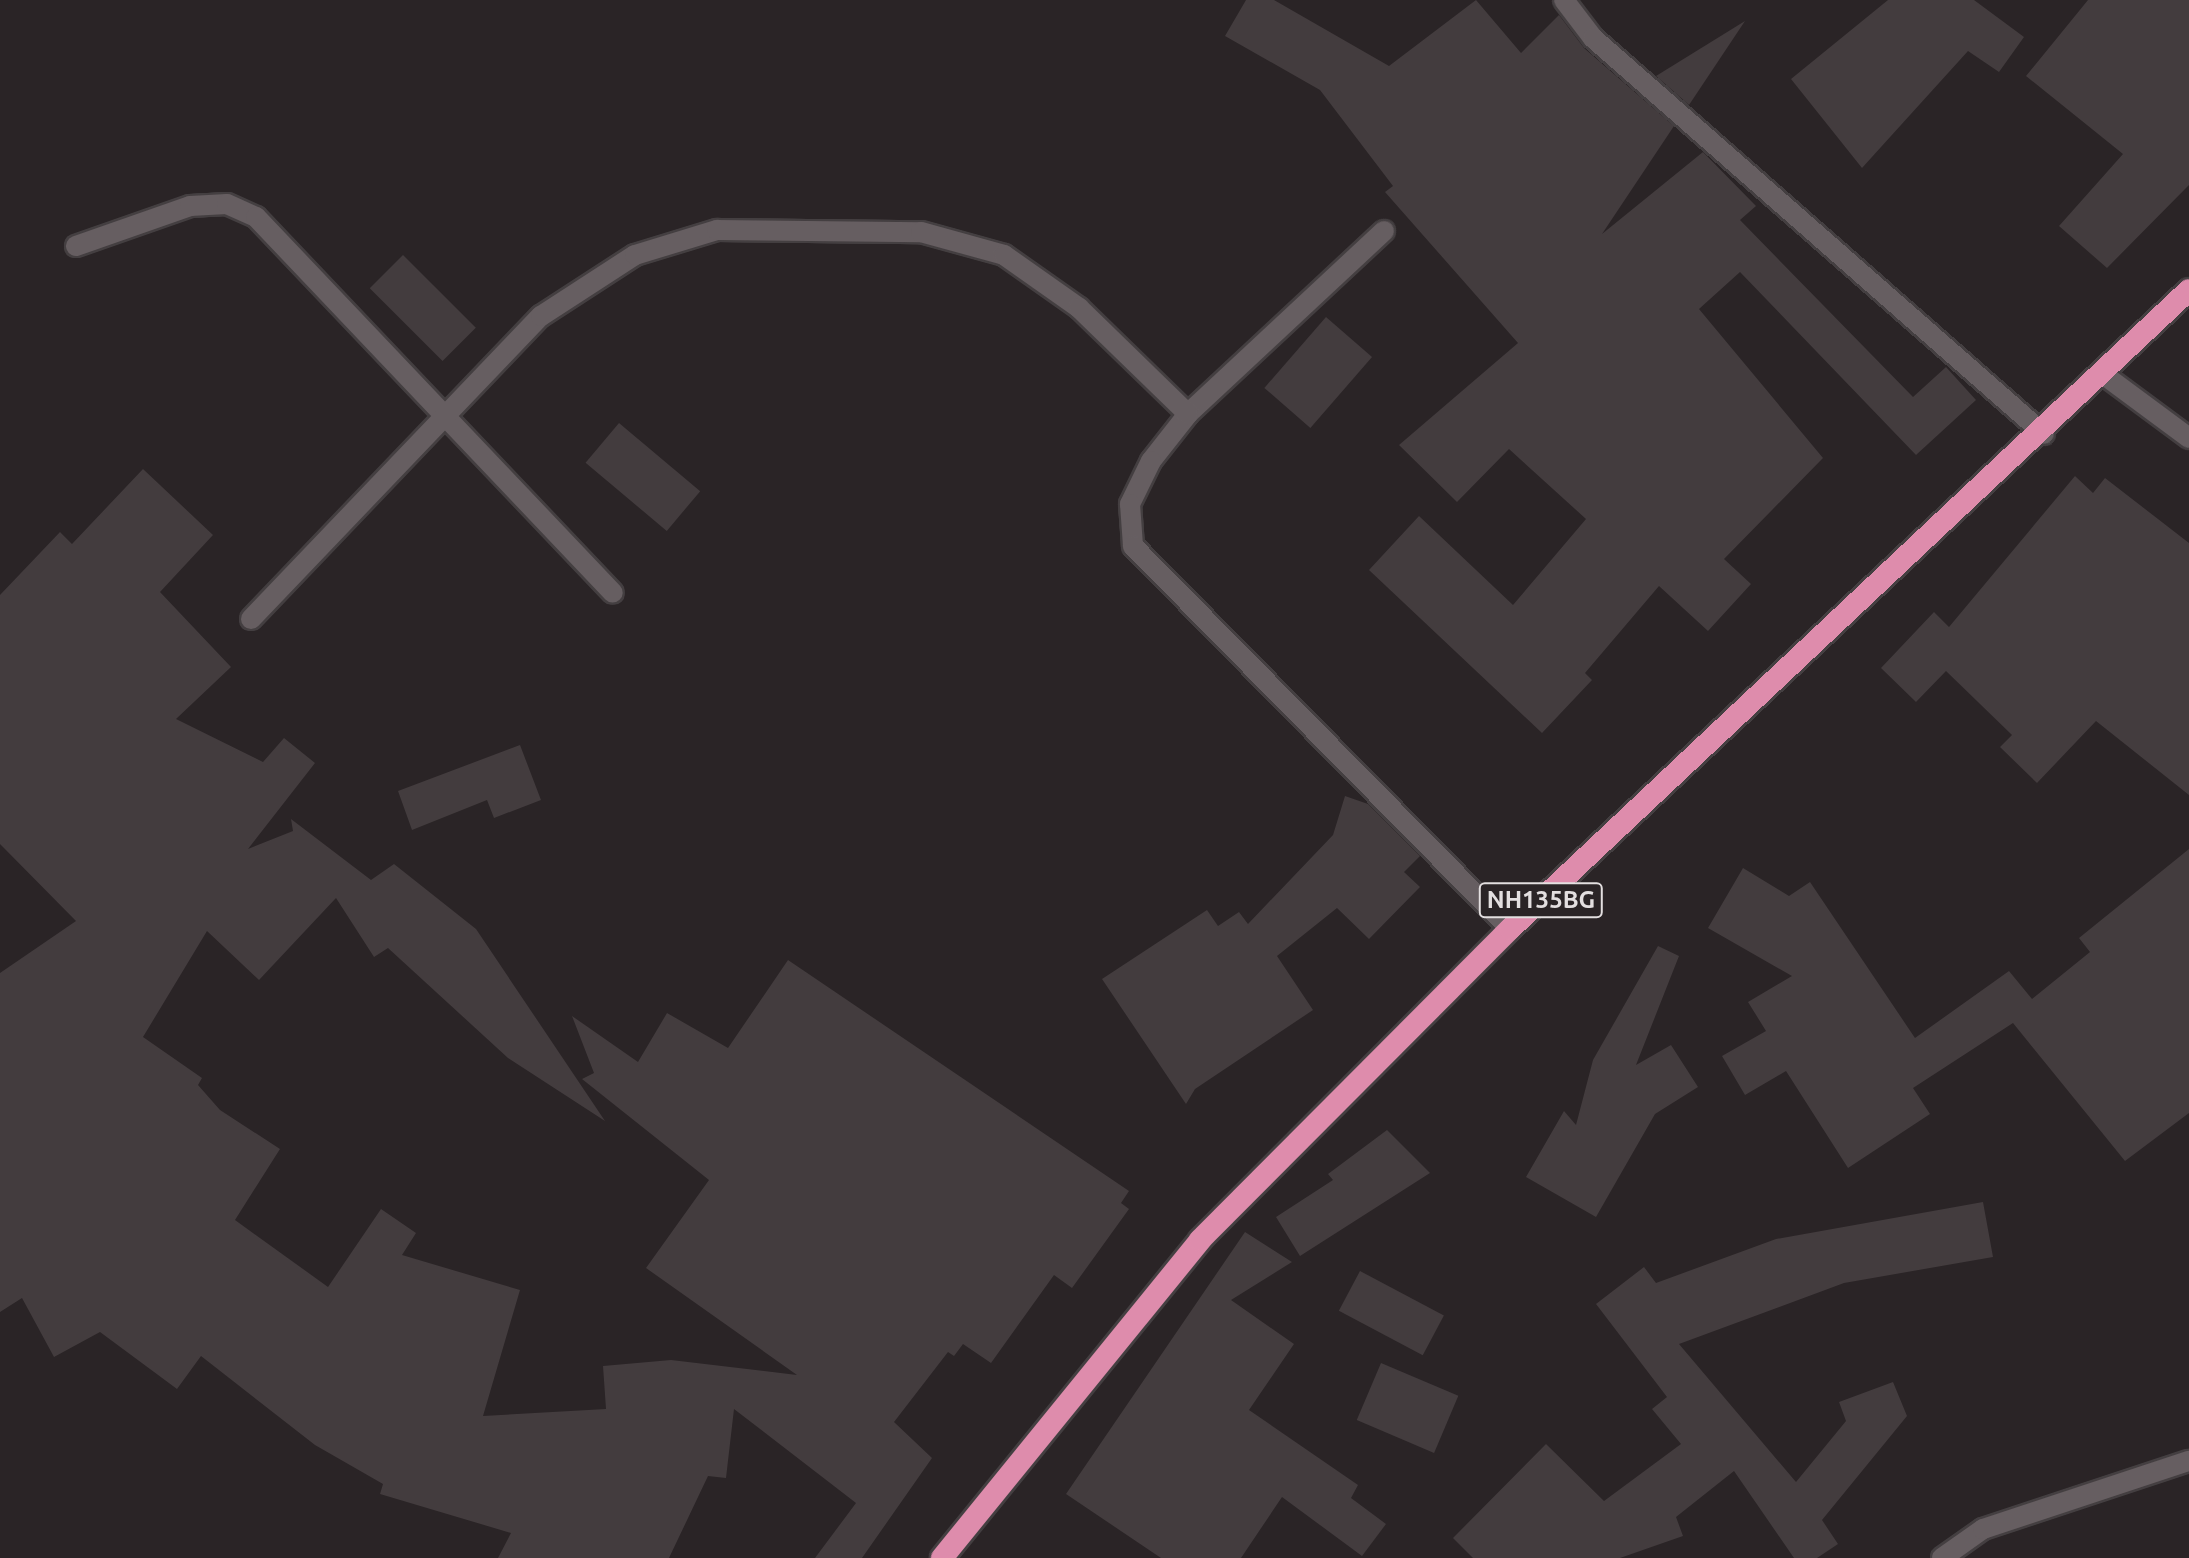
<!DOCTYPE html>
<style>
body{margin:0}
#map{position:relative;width:2189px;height:1558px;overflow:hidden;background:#2a2426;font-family:Ubuntu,sans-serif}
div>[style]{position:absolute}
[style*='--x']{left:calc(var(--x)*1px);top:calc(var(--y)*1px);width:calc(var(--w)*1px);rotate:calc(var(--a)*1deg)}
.building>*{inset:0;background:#433c3e;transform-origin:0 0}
.roads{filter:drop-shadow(2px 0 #443f41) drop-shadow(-2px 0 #443f41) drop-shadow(0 2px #443f41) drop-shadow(0 -2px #443f41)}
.pedestrian>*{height:20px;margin:-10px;padding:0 10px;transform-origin:10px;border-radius:10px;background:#665e61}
.minor>*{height:20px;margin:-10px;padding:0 10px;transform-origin:10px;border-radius:10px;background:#665e61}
.trunk>*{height:22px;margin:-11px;padding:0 11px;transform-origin:11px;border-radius:11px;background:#de8cac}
span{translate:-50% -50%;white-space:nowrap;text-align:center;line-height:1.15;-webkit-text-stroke:7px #2a2426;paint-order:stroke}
.shield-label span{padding:2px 6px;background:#2a2426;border:2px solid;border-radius:6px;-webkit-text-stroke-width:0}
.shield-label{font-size:24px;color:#e3dfe0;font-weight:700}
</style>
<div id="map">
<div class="building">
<div style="clip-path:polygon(1246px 0,1274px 0,1389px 66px,1476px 0,1521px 53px,1559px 15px,1584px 48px,1674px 126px,1602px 234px,1703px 152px,1756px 206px,1740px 220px,1913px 397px,1946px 367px,1976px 400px,1916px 455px,1740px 272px,1699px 309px,1823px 458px,1724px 559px,1751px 584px,1708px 631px,1659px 586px,1585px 673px,1592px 680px,1542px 733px,1369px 570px,1419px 516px,1513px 605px,1586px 519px,1509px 449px,1457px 502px,1399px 445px,1518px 343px,1385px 192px,1393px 186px,1320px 90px,1225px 36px)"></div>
<div style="clip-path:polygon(1888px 0,1974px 0,2024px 37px,1999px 72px,1968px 51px,1862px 168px,1791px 79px)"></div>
<div style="clip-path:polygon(2088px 0,2189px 0,2189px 185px,2107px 268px,2059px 226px,2123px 154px,2026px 76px)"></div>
<div style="clip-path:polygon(1745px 21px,1689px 105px,1656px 76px)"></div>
<div style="left:403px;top:255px;width:103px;height:47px;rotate:45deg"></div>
<div style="left:1326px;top:317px;width:61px;height:94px;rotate:41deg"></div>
<div style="left:619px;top:423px;width:106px;height:52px;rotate:40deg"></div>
<div style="clip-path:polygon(143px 469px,213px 535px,160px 592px,231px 667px,176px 719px,263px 762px,284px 738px,315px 763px,248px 849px,293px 831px,291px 819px,371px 880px,394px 864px,476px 929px,605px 1121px,508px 1058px,388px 948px,374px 957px,336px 898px,259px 980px,207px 931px,143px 1037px,202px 1078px,198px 1085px,220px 1110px,280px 1149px,235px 1220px,328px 1287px,381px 1209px,416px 1233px,402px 1255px,520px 1290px,483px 1416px,606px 1409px,603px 1366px,671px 1360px,797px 1375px,646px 1268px,709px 1180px,582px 1079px,594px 1073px,572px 1016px,638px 1062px,667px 1013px,728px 1048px,788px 960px,1129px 1191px,1121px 1203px,1129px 1209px,1072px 1288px,1054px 1275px,991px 1363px,963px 1344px,954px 1356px,948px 1352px,894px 1422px,932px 1458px,862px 1558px,815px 1558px,856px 1503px,734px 1409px,726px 1478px,708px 1476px,669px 1558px,498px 1558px,511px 1533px,380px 1494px,383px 1484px,315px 1445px,201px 1356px,177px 1389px,100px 1332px,54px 1357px,22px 1298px,0 1312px,0 973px,76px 921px,0 844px,0 595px,60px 532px,72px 544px)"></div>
<div style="clip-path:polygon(2075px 476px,2093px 493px,2105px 478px,2189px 543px,2189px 795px,2096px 721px,2037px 783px,2000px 747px,2012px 735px,1946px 671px,1916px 702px,1881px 668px,1934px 612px,1949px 627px)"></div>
<div style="clip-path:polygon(520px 745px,541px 800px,494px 818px,487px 800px,412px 830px,398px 791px)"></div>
<div style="clip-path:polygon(1345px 796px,1368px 804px,1420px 856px,1404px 872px,1420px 887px,1369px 939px,1337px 908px,1277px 956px,1313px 1010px,1195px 1089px,1186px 1104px,1102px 979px,1207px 910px,1218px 926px,1239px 912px,1248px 924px,1333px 835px)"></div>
<div style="clip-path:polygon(2189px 849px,2189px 1113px,2125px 1161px,2013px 1023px,1913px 1088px,1930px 1114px,1848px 1168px,1786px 1071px,1745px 1095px,1722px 1056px,1766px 1031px,1748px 1002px,1792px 976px,1708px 928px,1743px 868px,1789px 896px,1810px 882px,1915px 1038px,2009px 971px,2032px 999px,2090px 952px,2079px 938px)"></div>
<div style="clip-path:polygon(1658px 946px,1679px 956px,1636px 1065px,1671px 1045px,1698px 1087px,1655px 1114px,1596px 1217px,1526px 1177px,1564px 1111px,1576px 1125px,1593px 1060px)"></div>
<div style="clip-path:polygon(1387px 1130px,1430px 1173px,1300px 1256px,1276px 1217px,1333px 1180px,1328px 1174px)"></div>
<div style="clip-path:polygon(1983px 1202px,1993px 1257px,1844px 1283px,1679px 1344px,1796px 1482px,1846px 1421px,1839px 1402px,1893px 1382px,1907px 1416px,1822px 1520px,1838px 1544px,1817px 1558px,1794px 1558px,1734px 1471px,1676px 1517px,1683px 1536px,1620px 1558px,1473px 1558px,1453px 1538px,1546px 1444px,1604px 1501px,1681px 1444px,1652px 1409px,1667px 1397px,1596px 1304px,1644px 1267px,1656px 1283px,1776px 1239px)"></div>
<div style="clip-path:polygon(1245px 1232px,1292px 1262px,1231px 1300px,1294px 1344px,1249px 1410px,1358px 1485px,1351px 1498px,1386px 1524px,1362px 1556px,1282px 1497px,1241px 1558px,1161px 1558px,1066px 1494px)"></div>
<div style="left:1360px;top:1271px;width:95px;height:45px;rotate:28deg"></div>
<div style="left:1381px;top:1363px;width:84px;height:62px;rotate:23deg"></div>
</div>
<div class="roads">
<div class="pedestrian">
<div style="--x:1942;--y:1558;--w:50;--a:-35.3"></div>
<div style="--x:1983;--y:1529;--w:217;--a:-18.3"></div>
</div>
<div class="minor">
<div style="--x:1564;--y:0;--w:48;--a:52.7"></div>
<div style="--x:1593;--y:38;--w:600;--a:41.28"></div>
<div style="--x:1384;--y:231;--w:268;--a:137"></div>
<div style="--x:1188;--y:414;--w:60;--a:128.2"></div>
<div style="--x:1151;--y:461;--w:48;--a:116"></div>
<div style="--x:1130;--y:504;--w:42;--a:85.9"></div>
<div style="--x:1133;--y:546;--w:537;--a:45.45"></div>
<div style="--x:76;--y:246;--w:121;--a:-19.3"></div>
<div style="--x:190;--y:206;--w:37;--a:-3"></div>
<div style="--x:227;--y:204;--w:32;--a:24"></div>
<div style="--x:256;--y:217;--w:518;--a:46.48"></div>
<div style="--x:2104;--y:375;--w:106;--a:36.5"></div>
<div style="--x:251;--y:619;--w:419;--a:-46.3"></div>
<div style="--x:541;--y:316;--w:112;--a:-33"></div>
<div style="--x:635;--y:255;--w:86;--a:-17"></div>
<div style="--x:717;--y:230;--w:204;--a:0.6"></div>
<div style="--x:921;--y:232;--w:86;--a:15.5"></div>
<div style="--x:1004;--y:255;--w:92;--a:35.2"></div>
<div style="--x:1079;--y:308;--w:152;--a:44.2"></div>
</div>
<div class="trunk">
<div style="--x:942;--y:1558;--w:409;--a:-50.9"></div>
<div style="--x:1200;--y:1240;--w:439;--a:-45.1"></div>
<div style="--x:1510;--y:929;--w:932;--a:-43.26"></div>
</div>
</div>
<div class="shield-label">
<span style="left:1541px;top:900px">NH135BG</span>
</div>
</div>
